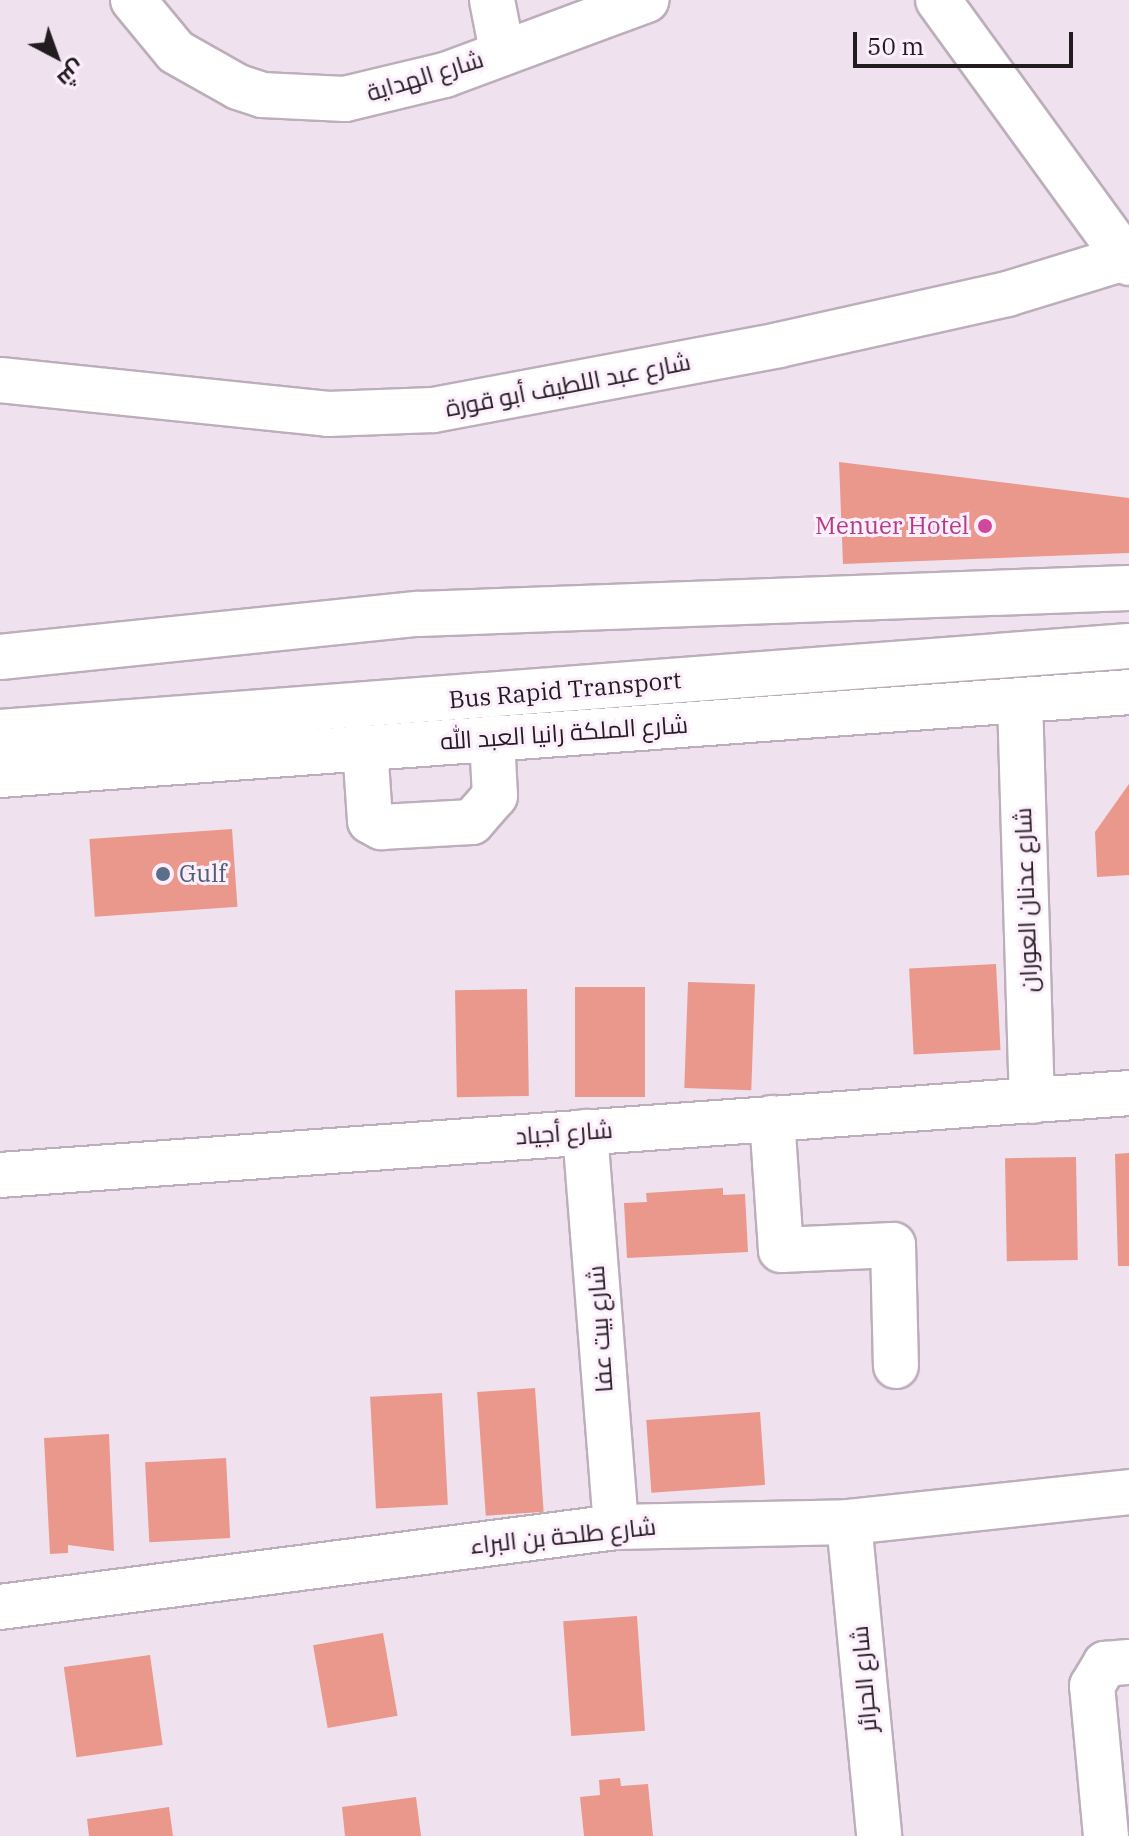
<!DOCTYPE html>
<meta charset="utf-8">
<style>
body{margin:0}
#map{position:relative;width:1129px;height:1836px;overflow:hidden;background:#f0e1ee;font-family:"IBM Plex Serif",Cairo,serif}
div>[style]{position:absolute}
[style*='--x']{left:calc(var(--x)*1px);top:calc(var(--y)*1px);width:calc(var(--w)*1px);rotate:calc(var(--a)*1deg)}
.building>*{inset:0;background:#e9988b;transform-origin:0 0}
.roads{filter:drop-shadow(2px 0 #bcaeba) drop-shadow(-2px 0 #bcaeba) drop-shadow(0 2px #bcaeba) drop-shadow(0 -2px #bcaeba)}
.minor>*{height:44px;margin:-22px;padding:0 22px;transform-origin:22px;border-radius:22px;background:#fff}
.major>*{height:44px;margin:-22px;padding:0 22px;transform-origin:22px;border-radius:22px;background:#fff}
.dots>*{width:22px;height:22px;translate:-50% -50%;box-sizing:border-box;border:4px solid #fdeefc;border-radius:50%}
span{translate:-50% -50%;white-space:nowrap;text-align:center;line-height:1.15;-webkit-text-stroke:6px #fdeefc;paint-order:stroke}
.street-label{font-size:24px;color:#221c21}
.hotel-label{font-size:24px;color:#b23c85}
.right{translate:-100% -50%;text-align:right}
.service-label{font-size:24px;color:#4e5e75}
.left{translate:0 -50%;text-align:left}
.north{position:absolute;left:16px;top:16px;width:80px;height:80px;-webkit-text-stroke:6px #fdeefc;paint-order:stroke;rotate:139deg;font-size:22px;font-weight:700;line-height:32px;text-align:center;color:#221c21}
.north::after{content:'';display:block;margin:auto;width:28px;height:36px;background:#221c21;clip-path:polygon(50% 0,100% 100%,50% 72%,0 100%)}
.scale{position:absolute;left:853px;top:32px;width:220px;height:36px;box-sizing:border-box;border:4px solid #221c21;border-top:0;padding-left:10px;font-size:24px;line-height:28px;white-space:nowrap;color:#221c21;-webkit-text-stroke:6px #fdeefc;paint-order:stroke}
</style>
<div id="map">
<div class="building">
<div style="clip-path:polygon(839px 462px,1129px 498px,1129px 553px,843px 564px)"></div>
<div style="clip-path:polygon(1129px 784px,1129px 875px,1097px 877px,1095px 832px)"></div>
<div style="left:232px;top:829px;width:78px;height:143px;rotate:86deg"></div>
<div style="left:996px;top:964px;width:86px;height:87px;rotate:87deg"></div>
<div style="left:688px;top:982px;width:67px;height:106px;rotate:2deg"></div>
<div style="left:575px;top:987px;width:70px;height:110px"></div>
<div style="left:527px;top:989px;width:107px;height:72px;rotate:89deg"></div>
<div style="clip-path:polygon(1129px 1153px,1129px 1266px,1118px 1266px,1115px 1154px)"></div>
<div style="left:1076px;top:1157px;width:103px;height:71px;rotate:89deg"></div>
<div style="clip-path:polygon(723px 1188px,723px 1195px,745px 1194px,748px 1252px,627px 1258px,624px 1203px,647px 1202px,646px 1193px)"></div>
<div style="left:535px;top:1388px;width:124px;height:58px;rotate:86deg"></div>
<div style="left:442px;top:1393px;width:112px;height:72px;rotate:87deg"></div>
<div style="left:760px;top:1412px;width:73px;height:114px;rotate:86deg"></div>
<div style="clip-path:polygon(109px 1434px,114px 1551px,68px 1545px,68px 1553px,50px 1554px,44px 1438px)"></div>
<div style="left:226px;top:1458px;width:80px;height:81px;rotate:87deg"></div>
<div style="left:637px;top:1616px;width:115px;height:74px;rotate:86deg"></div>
<div style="left:383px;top:1633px;width:84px;height:71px;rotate:80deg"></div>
<div style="left:150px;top:1655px;width:91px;height:87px;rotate:82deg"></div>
<div style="clip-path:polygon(620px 1778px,621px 1786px,648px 1784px,653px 1836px,584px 1836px,580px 1797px,600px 1795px,599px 1780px)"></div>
<div style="clip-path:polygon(416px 1797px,421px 1836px,345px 1836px,342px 1807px)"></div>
<div style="clip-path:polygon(169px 1807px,173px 1836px,89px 1836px,87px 1819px)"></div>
</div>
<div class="roads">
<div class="minor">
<div style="--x:133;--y:0;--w:67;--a:50.4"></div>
<div style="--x:176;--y:52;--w:71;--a:29.4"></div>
<div style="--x:238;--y:87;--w:25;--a:18"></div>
<div style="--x:262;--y:95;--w:83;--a:2.8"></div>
<div style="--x:345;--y:99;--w:103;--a:-13.5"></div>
<div style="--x:445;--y:75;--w:215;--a:-20.4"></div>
<div style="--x:492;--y:0;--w:52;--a:78.9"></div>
<div style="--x:938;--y:0;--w:325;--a:54"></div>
<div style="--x:0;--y:380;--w:330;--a:5.9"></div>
<div style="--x:328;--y:414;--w:105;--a:-2.2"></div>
<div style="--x:433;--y:410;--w:352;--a:-10.6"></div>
<div style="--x:779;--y:345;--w:234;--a:-12.6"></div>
<div style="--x:1007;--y:294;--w:123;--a:-17"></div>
<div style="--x:1020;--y:700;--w:401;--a:88.3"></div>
<div style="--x:0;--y:732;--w:1132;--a:-4.36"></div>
<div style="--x:365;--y:747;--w:74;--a:86.1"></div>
<div style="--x:370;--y:821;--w:13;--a:29"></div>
<div style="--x:381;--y:827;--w:91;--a:-3.1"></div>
<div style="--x:472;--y:822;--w:35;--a:-49"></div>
<div style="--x:495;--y:796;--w:58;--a:-93"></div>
<div style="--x:772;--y:1118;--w:132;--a:86.1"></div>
<div style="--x:781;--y:1250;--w:112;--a:-2.6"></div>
<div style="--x:893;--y:1245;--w:121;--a:88.6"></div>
<div style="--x:585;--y:1132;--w:396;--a:85.5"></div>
<div style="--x:0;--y:1175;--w:1132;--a:-4.15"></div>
<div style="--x:849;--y:1522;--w:315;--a:84.5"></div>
<div style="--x:0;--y:1607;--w:621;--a:-7.4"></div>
<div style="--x:616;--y:1527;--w:233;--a:-1.2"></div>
<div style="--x:849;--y:1522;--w:282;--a:-6.1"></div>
<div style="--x:1106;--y:1836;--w:151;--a:-95.3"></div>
<div style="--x:1092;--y:1686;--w:26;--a:-59"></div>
<div style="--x:1105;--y:1664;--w:24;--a:-5"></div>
</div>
<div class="major">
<div style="--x:0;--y:657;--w:421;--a:-5.9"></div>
<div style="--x:419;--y:614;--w:710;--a:-2.1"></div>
<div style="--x:0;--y:775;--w:1132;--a:-4.2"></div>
</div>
</div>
<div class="dots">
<div style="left:985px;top:526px;background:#d1479c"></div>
<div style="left:163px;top:874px;background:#5c6f8a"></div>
</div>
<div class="street-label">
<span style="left:425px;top:76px;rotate:-17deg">شارع الهداية</span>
<span style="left:568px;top:385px;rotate:-11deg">شارع عبد اللطيف أبو قورة</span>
<span style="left:565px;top:690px;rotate:-5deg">Bus Rapid Transport</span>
<span style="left:564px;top:733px;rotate:-4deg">شارع الملكة رانيا العبد الله</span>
<span style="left:1026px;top:900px;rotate:-92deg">شارع عدنان العوران</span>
<span style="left:564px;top:1133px;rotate:-4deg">شارع أجياد</span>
<span style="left:600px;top:1329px;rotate:-94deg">شارع بيت عفا</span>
<span style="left:563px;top:1536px;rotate:-6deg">شارع طلحة بن البراء</span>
<span style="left:864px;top:1679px;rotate:-95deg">شارع الحرائر</span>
</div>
<div class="hotel-label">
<span class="right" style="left:969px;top:526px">Menuer Hotel</span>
</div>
<div class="service-label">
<span class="left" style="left:179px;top:874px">Gulf</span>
</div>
<div class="north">ش</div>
<div class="scale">50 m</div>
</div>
